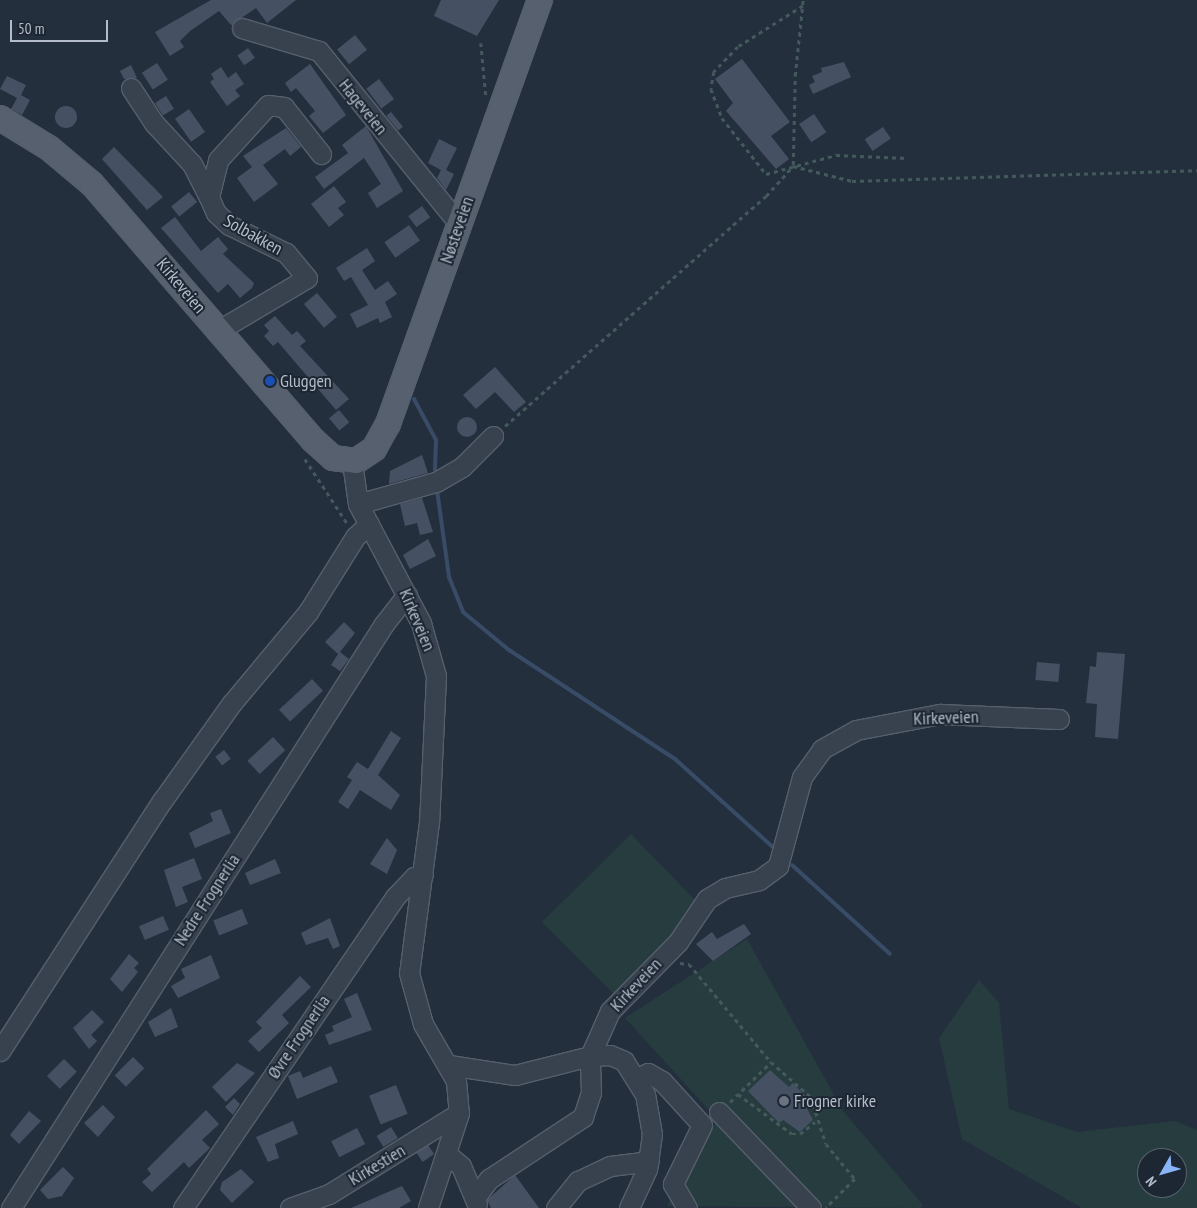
<!DOCTYPE html>
<meta charset="utf-8">
<style>
body{margin:0}
#map{position:relative;width:1197px;height:1208px;overflow:hidden;background:#242f3e;font-family:"PT Sans Narrow",sans-serif}
div>[style]{position:absolute}
[style*='--x']{left:calc(var(--x)*1px);top:calc(var(--y)*1px);width:calc(var(--w)*1px);rotate:calc(var(--a)*1deg)}
.green>*{inset:0;background:#263c3f}
.stream>*{height:4px;margin:-2px;padding:0 2px;transform-origin:2px;border-radius:2px;background:#394c67}
.building>*{inset:0;background:#455162;transform-origin:0 0}
.round{border-radius:50%}
.path>*{height:2.5px;margin-top:-1.25px;transform-origin:0;background:repeating-linear-gradient(90deg,#44595c 0 4px,transparent 0 8px)}
.roads{filter:drop-shadow(1px 0 #565f6c) drop-shadow(-1px 0 #565f6c) drop-shadow(0 1px #565f6c) drop-shadow(0 -1px #565f6c)}
.minor>*{height:19px;margin:-9.5px;padding:0 9.5px;transform-origin:9.5px;border-radius:9.5px;background:#38414e}
.major>*{height:24px;margin:-12px;padding:0 12px;transform-origin:12px;border-radius:12px;background:#56606e}
.dots>*{width:14px;height:14px;translate:-50% -50%;box-sizing:border-box;border:2px solid #1d2633;border-radius:50%}
span{translate:-50% -50%;white-space:nowrap;text-align:center;line-height:1.15;-webkit-text-stroke:4px #1d2633;paint-order:stroke}
.street-label{font-size:18px;color:#b4bcc9}
.poi-label{font-size:18px;color:#b4bcc9}
.left{translate:0 -50%;text-align:left}
.north{position:absolute;left:1137px;top:1148px;width:50px;height:50px;box-sizing:border-box;background:#1d2633;border:1px solid #59626f;border-radius:50%;rotate:232deg;font-size:14px;font-weight:700;line-height:20px;text-align:center;color:#b4bcc9}
.north::after{content:'';display:block;margin:auto;width:18px;height:22px;background:#8ab4f8;clip-path:polygon(50% 0,100% 100%,50% 72%,0 100%)}
.scale{position:absolute;left:10px;top:20px;width:98px;height:22px;box-sizing:border-box;border:2px solid #b4bcc9;border-top:0;padding-left:6px;font-size:15px;line-height:18px;white-space:nowrap;color:#b4bcc9;-webkit-text-stroke:4px #1d2633;paint-order:stroke}
</style>
<div id="map">
<div class="green">
<div style="clip-path:polygon(631px 834px,695px 900px,683px 927px,616px 996px,542px 922px)"></div>
<div style="clip-path:polygon(747px 939px,843px 1111px,923px 1205px,920px 1208px,667px 1206px,697px 1145px,718px 1120px,625px 1018px)"></div>
<div style="clip-path:polygon(evenodd,979px 980px,999px 1003px,1009px 1109px,1077px 1132px,1175px 1121px,1197px 1130px,1197px 1208px,1082px 1208px,962px 1139px,939px 1038px,979px 980px,1147px 1158px,1177px 1158px,1177px 1188px,1147px 1188px,1147px 1158px)"></div>
</div>
<div class="stream">
<div style="--x:414;--y:399;--w:47;--a:61.8"></div>
<div style="--x:436;--y:440;--w:30;--a:92"></div>
<div style="--x:437;--y:490;--w:88;--a:82.1"></div>
<div style="--x:449;--y:577;--w:38;--a:68"></div>
<div style="--x:463;--y:612;--w:60;--a:39.6"></div>
<div style="--x:509;--y:650;--w:199;--a:33.3"></div>
<div style="--x:675;--y:759;--w:133;--a:42"></div>
<div style="--x:792;--y:865;--w:132;--a:42.2"></div>
</div>
<div class="building">
<div style="clip-path:polygon(211px 0,296px 0,267px 23px,256px 8px,231px 25px,219px 11px,190px 31px,180px 41px,184px 47px,170px 56px,155px 32px)"></div>
<div style="clip-path:polygon(441px 0,499px 0,477px 36px,434px 16px)"></div>
<div style="left:355px;top:35px;width:19px;height:23px;rotate:51deg"></div>
<div style="left:248px;top:48px;width:12px;height:13px;rotate:55deg"></div>
<div style="clip-path:polygon(742px 59px,790px 122px,771px 136px,789px 159px,776px 169px,726px 111px,733px 103px,715px 79px)"></div>
<div style="clip-path:polygon(844px 62px,851px 77px,813px 94px,809px 85px,815px 82px,812px 76px,822px 72px,821px 68px)"></div>
<div style="left:157px;top:63px;width:20px;height:18px;rotate:57deg"></div>
<div style="clip-path:polygon(310px 64px,346px 115px,323px 133px,309px 116px,315px 111px,296px 88px,291px 92px,285px 83px)"></div>
<div style="clip-path:polygon(131px 65px,137px 78px,124px 79px,120px 71px)"></div>
<div style="clip-path:polygon(221px 67px,228px 78px,236px 72px,244px 84px,235px 90px,240px 96px,227px 106px,210px 82px,214px 79px,211px 74px)"></div>
<div style="clip-path:polygon(7px 76px,26px 85px,21px 95px,30px 100px,22px 115px,11px 109px,17px 98px,0 89px)"></div>
<div style="left:379px;top:79px;width:25px;height:16px;rotate:53deg"></div>
<div style="left:166px;top:96px;width:15px;height:13px;rotate:58deg"></div>
<div class="round" style="left:55px;top:106px;width:22px;height:22px"></div>
<div style="left:189px;top:109px;width:28px;height:17px;rotate:55deg"></div>
<div style="left:391px;top:112px;width:19px;height:6px;rotate:51deg"></div>
<div style="left:814px;top:114px;width:22px;height:18px;rotate:56deg"></div>
<div style="clip-path:polygon(366px 126px,403px 191px,377px 208px,368px 193px,381px 184px,364px 158px,324px 189px,315px 177px,348px 153px,342px 145px)"></div>
<div style="left:883px;top:127px;width:14px;height:22px;rotate:56deg"></div>
<div style="clip-path:polygon(286px 128px,301px 147px,290px 156px,285px 149px,263px 165px,278px 184px,254px 202px,237px 178px,252px 167px,243px 156px)"></div>
<div style="clip-path:polygon(439px 139px,457px 148px,446px 170px,454px 174px,446px 190px,437px 178px,441px 170px,428px 163px)"></div>
<div style="clip-path:polygon(114px 147px,163px 197px,147px 210px,102px 159px)"></div>
<div style="clip-path:polygon(334px 186px,346px 202px,338px 208px,344px 215px,329px 227px,311px 204px)"></div>
<div style="left:189px;top:192px;width:13px;height:23px;rotate:51deg"></div>
<div style="left:422px;top:206px;width:14px;height:17px;rotate:54deg"></div>
<div style="clip-path:polygon(175px 217px,201px 251px,218px 237px,228px 249px,223px 254px,254px 283px,252px 288px,240px 298px,228px 284px,218px 293px,161px 228px)"></div>
<div style="left:409px;top:225px;width:19px;height:30px;rotate:55deg"></div>
<div style="clip-path:polygon(367px 248px,375px 261px,362px 270px,375px 290px,388px 281px,397px 294px,385px 302px,392px 317px,380px 323px,378px 318px,357px 328px,350px 314px,368px 305px,351px 277px,344px 281px,336px 268px)"></div>
<div style="left:317px;top:293px;width:31px;height:17px;rotate:50deg"></div>
<div style="clip-path:polygon(275px 316px,292px 335px,297px 331px,306px 341px,300px 346px,349px 399px,336px 410px,278px 342px,273px 346px,264px 336px,269px 331px,264px 325px)"></div>
<div style="clip-path:polygon(495px 367px,526px 402px,514px 412px,495px 392px,476px 409px,463px 395px)"></div>
<div style="left:339px;top:410px;width:16px;height:13px;rotate:50deg"></div>
<div class="round" style="left:457px;top:417px;width:20px;height:20px"></div>
<div style="clip-path:polygon(422px 455px,428px 473px,389px 484px,390px 471px)"></div>
<div style="clip-path:polygon(422px 498px,433px 532px,420px 535px,417px 523px,405px 526px,400px 504px)"></div>
<div style="clip-path:polygon(428px 539px,436px 556px,410px 569px,403px 555px)"></div>
<div style="clip-path:polygon(344px 622px,355px 633px,340px 652px,349px 659px,340px 671px,331px 665px,338px 654px,325px 642px)"></div>
<div style="clip-path:polygon(1097px 652px,1125px 654px,1118px 739px,1095px 737px,1097px 704px,1086px 703px,1090px 666px,1096px 667px)"></div>
<div style="left:1037px;top:662px;width:23px;height:18px;rotate:5deg"></div>
<div style="left:312px;top:679px;width:16px;height:45px;rotate:47deg"></div>
<div style="clip-path:polygon(391px 731px,401px 738px,378px 775px,400px 795px,391px 810px,360px 790px,348px 809px,338px 802px,352px 780px,347px 777px,357px 762px,368px 769px)"></div>
<div style="left:273px;top:737px;width:18px;height:35px;rotate:47deg"></div>
<div style="left:224px;top:750px;width:11px;height:11px;rotate:52deg"></div>
<div style="clip-path:polygon(221px 809px,231px 833px,195px 848px,189px 833px,213px 821px,210px 813px)"></div>
<div style="clip-path:polygon(387px 838px,397px 850px,387px 874px,370px 864px)"></div>
<div style="clip-path:polygon(194px 858px,202px 879px,182px 887px,188px 902px,176px 907px,164px 870px)"></div>
<div style="clip-path:polygon(275px 859px,281px 873px,250px 885px,245px 873px)"></div>
<div style="left:242px;top:909px;width:16px;height:31px;rotate:68deg"></div>
<div style="left:163px;top:916px;width:15px;height:26px;rotate:67deg"></div>
<div style="clip-path:polygon(330px 918px,340px 946px,333px 949px,328px 938px,306px 945px,301px 933px)"></div>
<div style="clip-path:polygon(744px 924px,751px 934px,713px 961px,696px 944px,712px 932px,717px 939px)"></div>
<div style="clip-path:polygon(129px 954px,139px 963px,134px 968px,138px 972px,122px 992px,110px 979px)"></div>
<div style="clip-path:polygon(211px 955px,220px 978px,178px 998px,171px 986px,185px 978px,181px 969px)"></div>
<div style="clip-path:polygon(300px 976px,311px 987px,282px 1015px,289px 1023px,259px 1052px,248px 1041px,262px 1028px,256px 1022px)"></div>
<div style="clip-path:polygon(357px 993px,372px 1030px,329px 1045px,325px 1035px,334px 1031px,332px 1026px,352px 1017px,344px 999px)"></div>
<div style="clip-path:polygon(171px 1008px,178px 1027px,155px 1037px,148px 1022px)"></div>
<div style="clip-path:polygon(92px 1010px,104px 1022px,91px 1035px,97px 1041px,89px 1049px,73px 1028px)"></div>
<div style="left:133px;top:1057px;width:16px;height:26px;rotate:45deg"></div>
<div style="left:64px;top:1059px;width:18px;height:24px;rotate:45deg"></div>
<div style="clip-path:polygon(237px 1063px,255px 1073px,226px 1102px,212px 1087px)"></div>
<div style="clip-path:polygon(331px 1066px,338px 1082px,297px 1099px,288px 1076px,300px 1071px,303px 1078px)"></div>
<div style="clip-path:polygon(770px 1070px,789px 1087px,793px 1083px,807px 1098px,803px 1101px,813px 1120px,800px 1132px,783px 1120px,779px 1123px,748px 1091px)"></div>
<div style="left:396px;top:1085px;width:31px;height:29px;rotate:68deg"></div>
<div style="clip-path:polygon(234px 1098px,240px 1104px,233px 1115px,225px 1107px)"></div>
<div style="clip-path:polygon(103px 1105px,115px 1117px,98px 1137px,84px 1123px)"></div>
<div style="clip-path:polygon(206px 1110px,219px 1124px,202px 1140px,210px 1148px,189px 1168px,184px 1162px,152px 1192px,142px 1182px,151px 1174px,147px 1169px)"></div>
<div style="clip-path:polygon(29px 1111px,41px 1121px,19px 1144px,10px 1135px)"></div>
<div style="clip-path:polygon(293px 1121px,298px 1134px,275px 1144px,279px 1158px,268px 1162px,256px 1137px)"></div>
<div style="left:391px;top:1127px;width:13px;height:17px;rotate:58deg"></div>
<div style="left:357px;top:1128px;width:18px;height:29px;rotate:63deg"></div>
<div style="left:428px;top:1145px;width:11px;height:14px;rotate:56deg"></div>
<div style="clip-path:polygon(63px 1167px,74px 1178px,62px 1196px,48px 1199px,40px 1190px)"></div>
<div style="clip-path:polygon(241px 1169px,254px 1182px,232px 1203px,220px 1190px,222px 1182px)"></div>
<div style="clip-path:polygon(515px 1175px,539px 1208px,491px 1208px,487px 1200px)"></div>
<div style="clip-path:polygon(402px 1186px,411px 1201px,399px 1208px,351px 1208px)"></div>
</div>
<div class="path">
<div style="--x:803;--y:6;--w:77;--a:147.8"></div>
<div style="--x:738;--y:47;--w:35;--a:134"></div>
<div style="--x:714;--y:72;--w:17;--a:100"></div>
<div style="--x:711;--y:89;--w:31;--a:69"></div>
<div style="--x:722;--y:118;--w:71;--a:51.8"></div>
<div style="--x:766;--y:174;--w:73;--a:-15.2"></div>
<div style="--x:836;--y:155;--w:71;--a:2.4"></div>
<div style="--x:481;--y:43;--w:53;--a:84.6"></div>
<div style="--x:793;--y:165;--w:89;--a:-88.7"></div>
<div style="--x:795;--y:76;--w:76;--a:-84"></div>
<div style="--x:793;--y:166;--w:61;--a:14.3"></div>
<div style="--x:852;--y:181;--w:345;--a:-1.8"></div>
<div style="--x:505;--y:426;--w:348;--a:-41.4"></div>
<div style="--x:766;--y:196;--w:40;--a:-48"></div>
<div style="--x:305;--y:459;--w:77;--a:56.7"></div>
<div style="--x:680;--y:963;--w:9;--a:6"></div>
<div style="--x:689;--y:964;--w:128;--a:50.1"></div>
<div style="--x:771;--y:1062;--w:53;--a:41.2"></div>
<div style="--x:811;--y:1097;--w:49;--a:72.3"></div>
<div style="--x:826;--y:1144;--w:45;--a:50.4"></div>
<div style="--x:855;--y:1179;--w:41;--a:135"></div>
<div style="--x:738;--y:1094;--w:67;--a:36.5"></div>
<div style="--x:792;--y:1134;--w:8;--a:0"></div>
<div style="--x:800;--y:1134;--w:19;--a:-39"></div>
<div style="--x:730;--y:1102;--w:57;--a:-44.3"></div>
</div>
<div class="roads">
<div class="minor">
<div style="--x:242;--y:28;--w:80;--a:16.6"></div>
<div style="--x:319;--y:51;--w:223;--a:51"></div>
<div style="--x:131;--y:88;--w:42;--a:56.7"></div>
<div style="--x:154;--y:123;--w:56;--a:47.2"></div>
<div style="--x:192;--y:164;--w:37;--a:63"></div>
<div style="--x:219;--y:330;--w:102;--a:-30.6"></div>
<div style="--x:307;--y:278;--w:33;--a:-130"></div>
<div style="--x:286;--y:253;--w:64;--a:-153.8"></div>
<div style="--x:229;--y:225;--w:18;--a:-137"></div>
<div style="--x:216;--y:213;--w:17;--a:-114"></div>
<div style="--x:209;--y:197;--w:38;--a:-76"></div>
<div style="--x:218;--y:160;--w:74;--a:-47.7"></div>
<div style="--x:268;--y:105;--w:16;--a:7"></div>
<div style="--x:284;--y:107;--w:60;--a:51.8"></div>
<div style="--x:352;--y:462;--w:42;--a:81.9"></div>
<div style="--x:358;--y:504;--w:135;--a:62.1"></div>
<div style="--x:421;--y:623;--w:55;--a:74.2"></div>
<div style="--x:436;--y:676;--w:146;--a:92.7"></div>
<div style="--x:429;--y:822;--w:152;--a:97.5"></div>
<div style="--x:409;--y:973;--w:53;--a:74.6"></div>
<div style="--x:423;--y:1024;--w:66;--a:59.9"></div>
<div style="--x:456;--y:1081;--w:32;--a:85"></div>
<div style="--x:459;--y:1113;--w:100;--a:108.1"></div>
<div style="--x:358;--y:504;--w:81;--a:-15.8"></div>
<div style="--x:436;--y:482;--w:30;--a:-30"></div>
<div style="--x:462;--y:467;--w:44;--a:-45"></div>
<div style="--x:0;--y:1051;--w:298;--a:-57.1"></div>
<div style="--x:162;--y:801;--w:120;--a:-54.5"></div>
<div style="--x:232;--y:703;--w:119;--a:-50.1"></div>
<div style="--x:308;--y:612;--w:89;--a:-57.9"></div>
<div style="--x:355;--y:537;--w:19;--a:-43"></div>
<div style="--x:590;--y:1056;--w:49;--a:-66"></div>
<div style="--x:610;--y:1011;--w:97;--a:-45.4"></div>
<div style="--x:678;--y:942;--w:52;--a:-56"></div>
<div style="--x:707;--y:899;--w:21;--a:-31"></div>
<div style="--x:725;--y:888;--w:35;--a:-13"></div>
<div style="--x:759;--y:880;--w:24;--a:-36"></div>
<div style="--x:778;--y:866;--w:92;--a:-74.9"></div>
<div style="--x:802;--y:777;--w:34;--a:-54"></div>
<div style="--x:822;--y:749;--w:39;--a:-29"></div>
<div style="--x:856;--y:730;--w:86;--a:-10.8"></div>
<div style="--x:940;--y:714;--w:119;--a:2.4"></div>
<div style="--x:449;--y:1065;--w:67;--a:8.6"></div>
<div style="--x:515;--y:1075;--w:77;--a:-14.2"></div>
<div style="--x:590;--y:1056;--w:20;--a:-3"></div>
<div style="--x:610;--y:1055;--w:15;--a:23"></div>
<div style="--x:624;--y:1061;--w:39;--a:58"></div>
<div style="--x:645;--y:1094;--w:41;--a:80.1"></div>
<div style="--x:652;--y:1134;--w:35;--a:98"></div>
<div style="--x:647;--y:1169;--w:43;--a:114.8"></div>
<div style="--x:638;--y:1078;--w:11;--a:-27"></div>
<div style="--x:648;--y:1073;--w:16;--a:30"></div>
<div style="--x:662;--y:1081;--w:59;--a:47.7"></div>
<div style="--x:702;--y:1125;--w:66;--a:116.2"></div>
<div style="--x:673;--y:1184;--w:28;--a:60"></div>
<div style="--x:719;--y:1112;--w:133;--a:46.2"></div>
<div style="--x:448;--y:1155;--w:17;--a:40"></div>
<div style="--x:461;--y:1166;--w:41;--a:67.2"></div>
<div style="--x:475;--y:1198;--w:24;--a:-54"></div>
<div style="--x:489;--y:1179;--w:113;--a:-33.4"></div>
<div style="--x:583;--y:1117;--w:26;--a:-72"></div>
<div style="--x:591;--y:1092;--w:36;--a:-92"></div>
<div style="--x:11;--y:1208;--w:693;--a:-57.43"></div>
<div style="--x:384;--y:624;--w:37;--a:-52"></div>
<div style="--x:183;--y:1208;--w:376;--a:-55.7"></div>
<div style="--x:395;--y:897;--w:28;--a:-46"></div>
<div style="--x:414;--y:877;--w:9;--a:-13"></div>
<div style="--x:290;--y:1208;--w:41;--a:-19.7"></div>
<div style="--x:329;--y:1194;--w:153;--a:-31.9"></div>
<div style="--x:556;--y:1208;--w:35;--a:-51"></div>
<div style="--x:578;--y:1181;--w:35;--a:-25"></div>
<div style="--x:610;--y:1166;--w:39;--a:-7"></div>
</div>
<div class="major">
<div style="--x:0;--y:118;--w:57;--a:31.5"></div>
<div style="--x:49;--y:148;--w:56;--a:39.9"></div>
<div style="--x:92;--y:184;--w:338;--a:49.2"></div>
<div style="--x:313;--y:440;--w:27;--a:42"></div>
<div style="--x:333;--y:458;--w:23;--a:7"></div>
<div style="--x:356;--y:461;--w:22;--a:-34"></div>
<div style="--x:374;--y:449;--w:29;--a:-61"></div>
<div style="--x:388;--y:424;--w:450;--a:-70.3"></div>
</div>
</div>
<div class="dots">
<div style="left:270px;top:381px;background:#1a4fb4"></div>
<div style="left:784px;top:1101px;background:#6b7280"></div>
</div>
<div class="street-label">
<span style="left:363px;top:107px;rotate:51deg">Hageveien</span>
<span style="left:457px;top:230px;rotate:-71deg">Nøsteveien</span>
<span style="left:253px;top:235px;rotate:29deg">Solbakken</span>
<span style="left:181px;top:286px;rotate:50deg">Kirkeveien</span>
<span style="left:417px;top:620px;rotate:67deg">Kirkeveien</span>
<span style="left:946px;top:718px;rotate:-2deg">Kirkeveien</span>
<span style="left:207px;top:900px;rotate:-57deg">Nedre Frognerlia</span>
<span style="left:636px;top:985px;rotate:-47deg">Kirkeveien</span>
<span style="left:299px;top:1037px;rotate:-56deg">Øvre Frognerlia</span>
<span style="left:377px;top:1165px;rotate:-31deg">Kirkestien</span>
</div>
<div class="poi-label">
<span class="left" style="left:280px;top:381px">Gluggen</span>
<span class="left" style="left:794px;top:1101px">Frogner kirke</span>
</div>
<div class="north">N</div>
<div class="scale">50 m</div>
</div>
